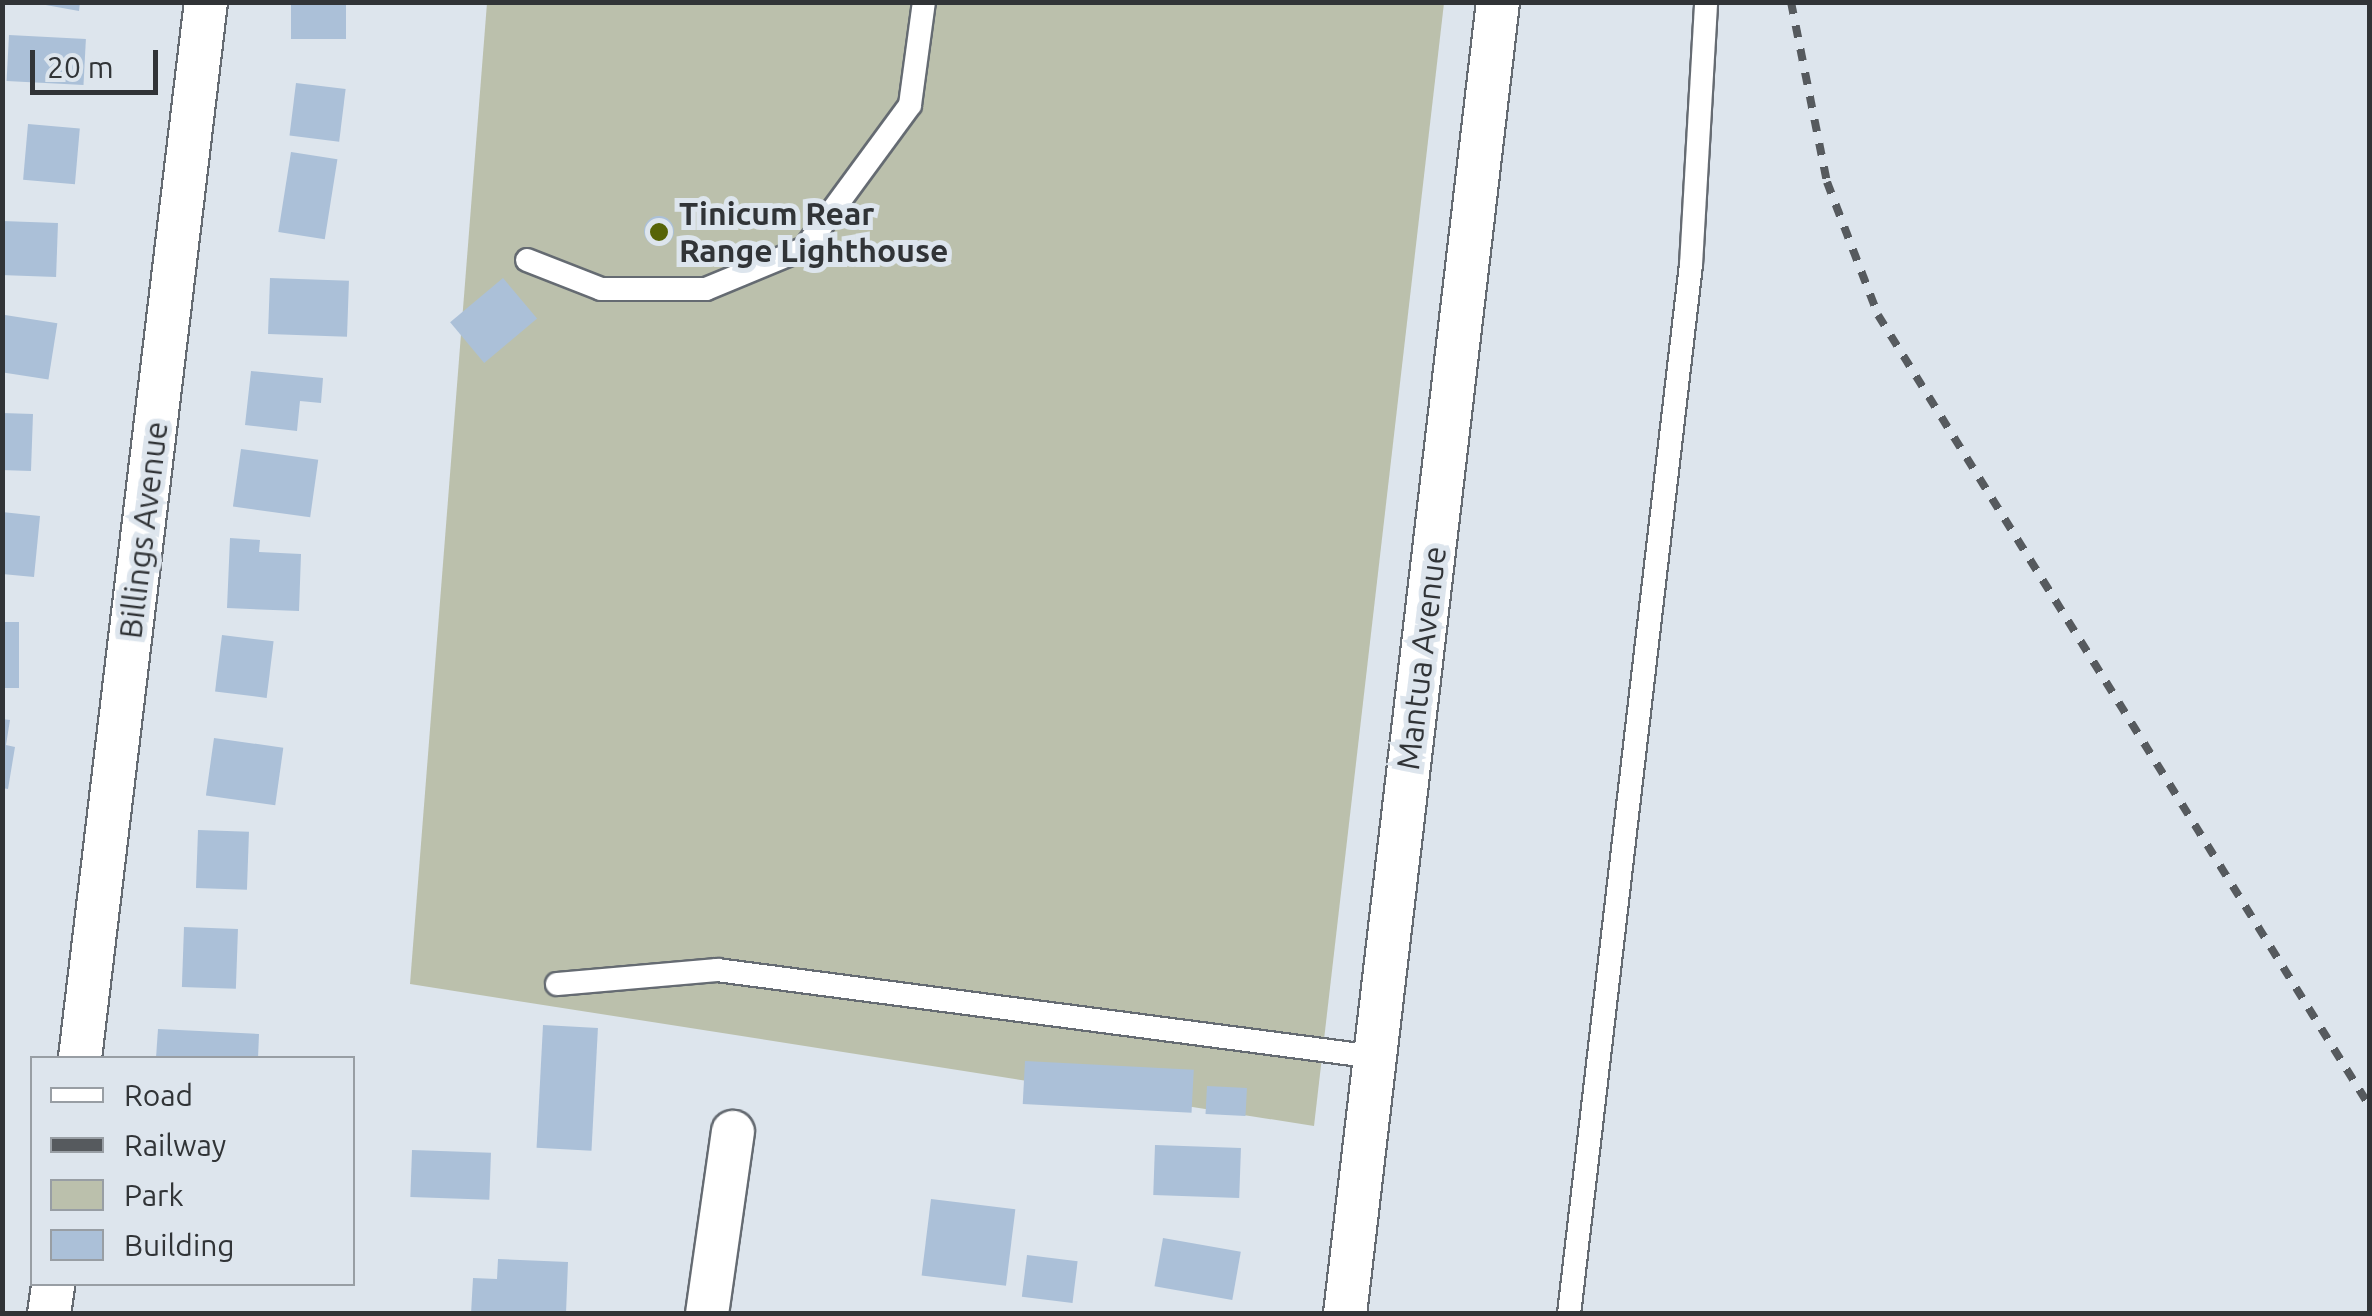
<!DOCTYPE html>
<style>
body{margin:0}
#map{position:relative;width:2372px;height:1316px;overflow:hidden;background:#dde5ed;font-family:Ubuntu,sans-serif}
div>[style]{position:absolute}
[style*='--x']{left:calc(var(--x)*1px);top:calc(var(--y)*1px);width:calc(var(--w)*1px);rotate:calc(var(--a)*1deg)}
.green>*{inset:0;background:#bbc0ac}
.building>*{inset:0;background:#abc0d8;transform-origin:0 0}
.round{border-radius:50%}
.roads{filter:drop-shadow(2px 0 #656b72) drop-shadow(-2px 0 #656b72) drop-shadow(0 2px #656b72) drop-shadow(0 -2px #656b72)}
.lane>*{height:22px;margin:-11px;padding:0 11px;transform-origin:11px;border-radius:11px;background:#fff}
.street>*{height:42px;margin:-21px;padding:0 21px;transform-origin:21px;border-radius:21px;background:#fff}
.rail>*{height:8px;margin-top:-4px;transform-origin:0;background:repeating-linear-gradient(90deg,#565a5e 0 12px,transparent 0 24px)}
.dots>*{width:28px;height:28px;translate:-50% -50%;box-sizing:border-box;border:5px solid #dde5ed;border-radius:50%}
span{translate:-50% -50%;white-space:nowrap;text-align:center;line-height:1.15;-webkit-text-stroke:10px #dde5ed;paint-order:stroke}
.poi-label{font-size:32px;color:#313437;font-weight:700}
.left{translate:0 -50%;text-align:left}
.street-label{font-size:32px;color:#313437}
.frame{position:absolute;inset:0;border:5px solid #313437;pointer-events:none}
.legend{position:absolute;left:30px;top:1056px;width:325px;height:230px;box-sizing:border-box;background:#dde5ed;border:2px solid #989ea4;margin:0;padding:12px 18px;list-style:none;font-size:30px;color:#313437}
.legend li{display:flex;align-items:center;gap:20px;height:50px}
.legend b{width:50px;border:2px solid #989ea4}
.scale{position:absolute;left:30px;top:50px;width:128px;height:45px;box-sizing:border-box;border:5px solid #313437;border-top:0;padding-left:12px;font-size:30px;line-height:35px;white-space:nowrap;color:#313437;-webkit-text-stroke:8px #dde5ed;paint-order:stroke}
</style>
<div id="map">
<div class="green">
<div style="clip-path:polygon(487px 3px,1444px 3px,1314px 1126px,410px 984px)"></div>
</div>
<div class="building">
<div style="clip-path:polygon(29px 2px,80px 2px,79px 11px)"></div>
<div style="left:291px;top:2px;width:55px;height:37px"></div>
<div style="left:9px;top:35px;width:77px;height:46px;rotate:3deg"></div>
<div style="left:296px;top:83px;width:50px;height:53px;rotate:7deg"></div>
<div style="left:28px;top:124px;width:52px;height:56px;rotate:5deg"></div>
<div style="left:291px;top:152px;width:47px;height:81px;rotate:9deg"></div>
<div class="round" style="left:644px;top:216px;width:30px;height:30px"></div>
<div style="left:2px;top:221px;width:56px;height:54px;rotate:2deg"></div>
<div style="left:270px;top:278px;width:79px;height:56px;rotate:2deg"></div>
<div style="left:503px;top:278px;width:53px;height:69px;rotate:50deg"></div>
<div style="left:5px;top:315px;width:53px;height:57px;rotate:9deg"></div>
<div style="clip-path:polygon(251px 371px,323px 378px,321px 403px,300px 401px,297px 431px,245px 425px)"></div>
<div style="left:2px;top:413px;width:31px;height:57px;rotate:2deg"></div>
<div style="left:241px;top:449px;width:78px;height:58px;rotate:8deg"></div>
<div style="clip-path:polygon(2px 512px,40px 516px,34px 577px,2px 574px)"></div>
<div style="clip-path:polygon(230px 538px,260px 540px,259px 552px,301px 554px,299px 611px,227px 608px)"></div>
<div style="left:2px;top:622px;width:17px;height:66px"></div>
<div style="left:222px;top:635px;width:52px;height:57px;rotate:7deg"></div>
<div style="clip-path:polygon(2px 719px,10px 720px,6px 745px,15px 747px,8px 789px,2px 788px)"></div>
<div style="left:214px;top:738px;width:70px;height:58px;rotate:8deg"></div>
<div style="left:198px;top:830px;width:51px;height:58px;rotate:2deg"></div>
<div style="left:184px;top:927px;width:54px;height:60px;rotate:2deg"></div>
<div style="left:543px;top:1025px;width:55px;height:123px;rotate:3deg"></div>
<div style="clip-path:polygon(158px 1029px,259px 1034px,258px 1058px,156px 1058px)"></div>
<div style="left:1025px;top:1061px;width:169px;height:43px;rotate:3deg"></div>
<div style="left:1207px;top:1086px;width:40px;height:28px;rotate:3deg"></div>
<div style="left:1155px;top:1145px;width:86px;height:50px;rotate:2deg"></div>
<div style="left:412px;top:1150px;width:79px;height:47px;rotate:2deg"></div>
<div style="left:931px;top:1199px;width:85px;height:77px;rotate:7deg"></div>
<div style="left:1163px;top:1238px;width:79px;height:49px;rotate:10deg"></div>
<div style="left:1027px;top:1255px;width:51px;height:42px;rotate:7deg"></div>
<div style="clip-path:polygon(498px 1259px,568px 1262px,566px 1314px,471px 1314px,473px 1278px,497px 1279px)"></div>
</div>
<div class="roads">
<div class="lane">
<div style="--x:527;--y:260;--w:79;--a:21.4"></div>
<div style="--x:601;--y:289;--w:105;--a:0"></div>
<div style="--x:706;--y:289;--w:107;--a:-22.5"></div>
<div style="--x:805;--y:248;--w:177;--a:-53.7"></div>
<div style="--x:910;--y:105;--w:104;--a:-82.3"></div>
<div style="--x:557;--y:984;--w:161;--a:-5"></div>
<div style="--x:717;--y:970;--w:664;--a:7.53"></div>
<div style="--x:1569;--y:1314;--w:1056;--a:-83.37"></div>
<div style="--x:1691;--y:265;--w:263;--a:-86.7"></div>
</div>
<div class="street">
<div style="--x:80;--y:1058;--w:1063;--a:-83.2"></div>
<div style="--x:49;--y:1314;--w:30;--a:-82"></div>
<div style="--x:707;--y:1314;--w:184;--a:-81.9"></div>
<div style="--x:1345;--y:1314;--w:1321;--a:-83.35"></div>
</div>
</div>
<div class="rail">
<div style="--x:1791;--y:2;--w:184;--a:78.7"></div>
<div style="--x:1827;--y:182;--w:142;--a:69"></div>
<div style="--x:1878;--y:315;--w:932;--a:58.15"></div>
</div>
<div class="dots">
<div style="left:659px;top:232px;background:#576407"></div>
</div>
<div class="poi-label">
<span class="left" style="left:679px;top:232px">Tinicum Rear<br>Range Lighthouse</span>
</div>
<div class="street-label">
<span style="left:143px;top:530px;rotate:-83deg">Billings Avenue</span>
<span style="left:1421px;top:658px;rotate:-83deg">Mantua Avenue</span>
</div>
<div class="frame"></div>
<ul class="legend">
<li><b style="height:12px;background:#fff"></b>Road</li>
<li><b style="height:12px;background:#565a5e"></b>Railway</li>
<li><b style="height:28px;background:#bbc0ac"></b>Park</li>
<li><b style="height:28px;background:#abc0d8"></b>Building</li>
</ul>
<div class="scale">20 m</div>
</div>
